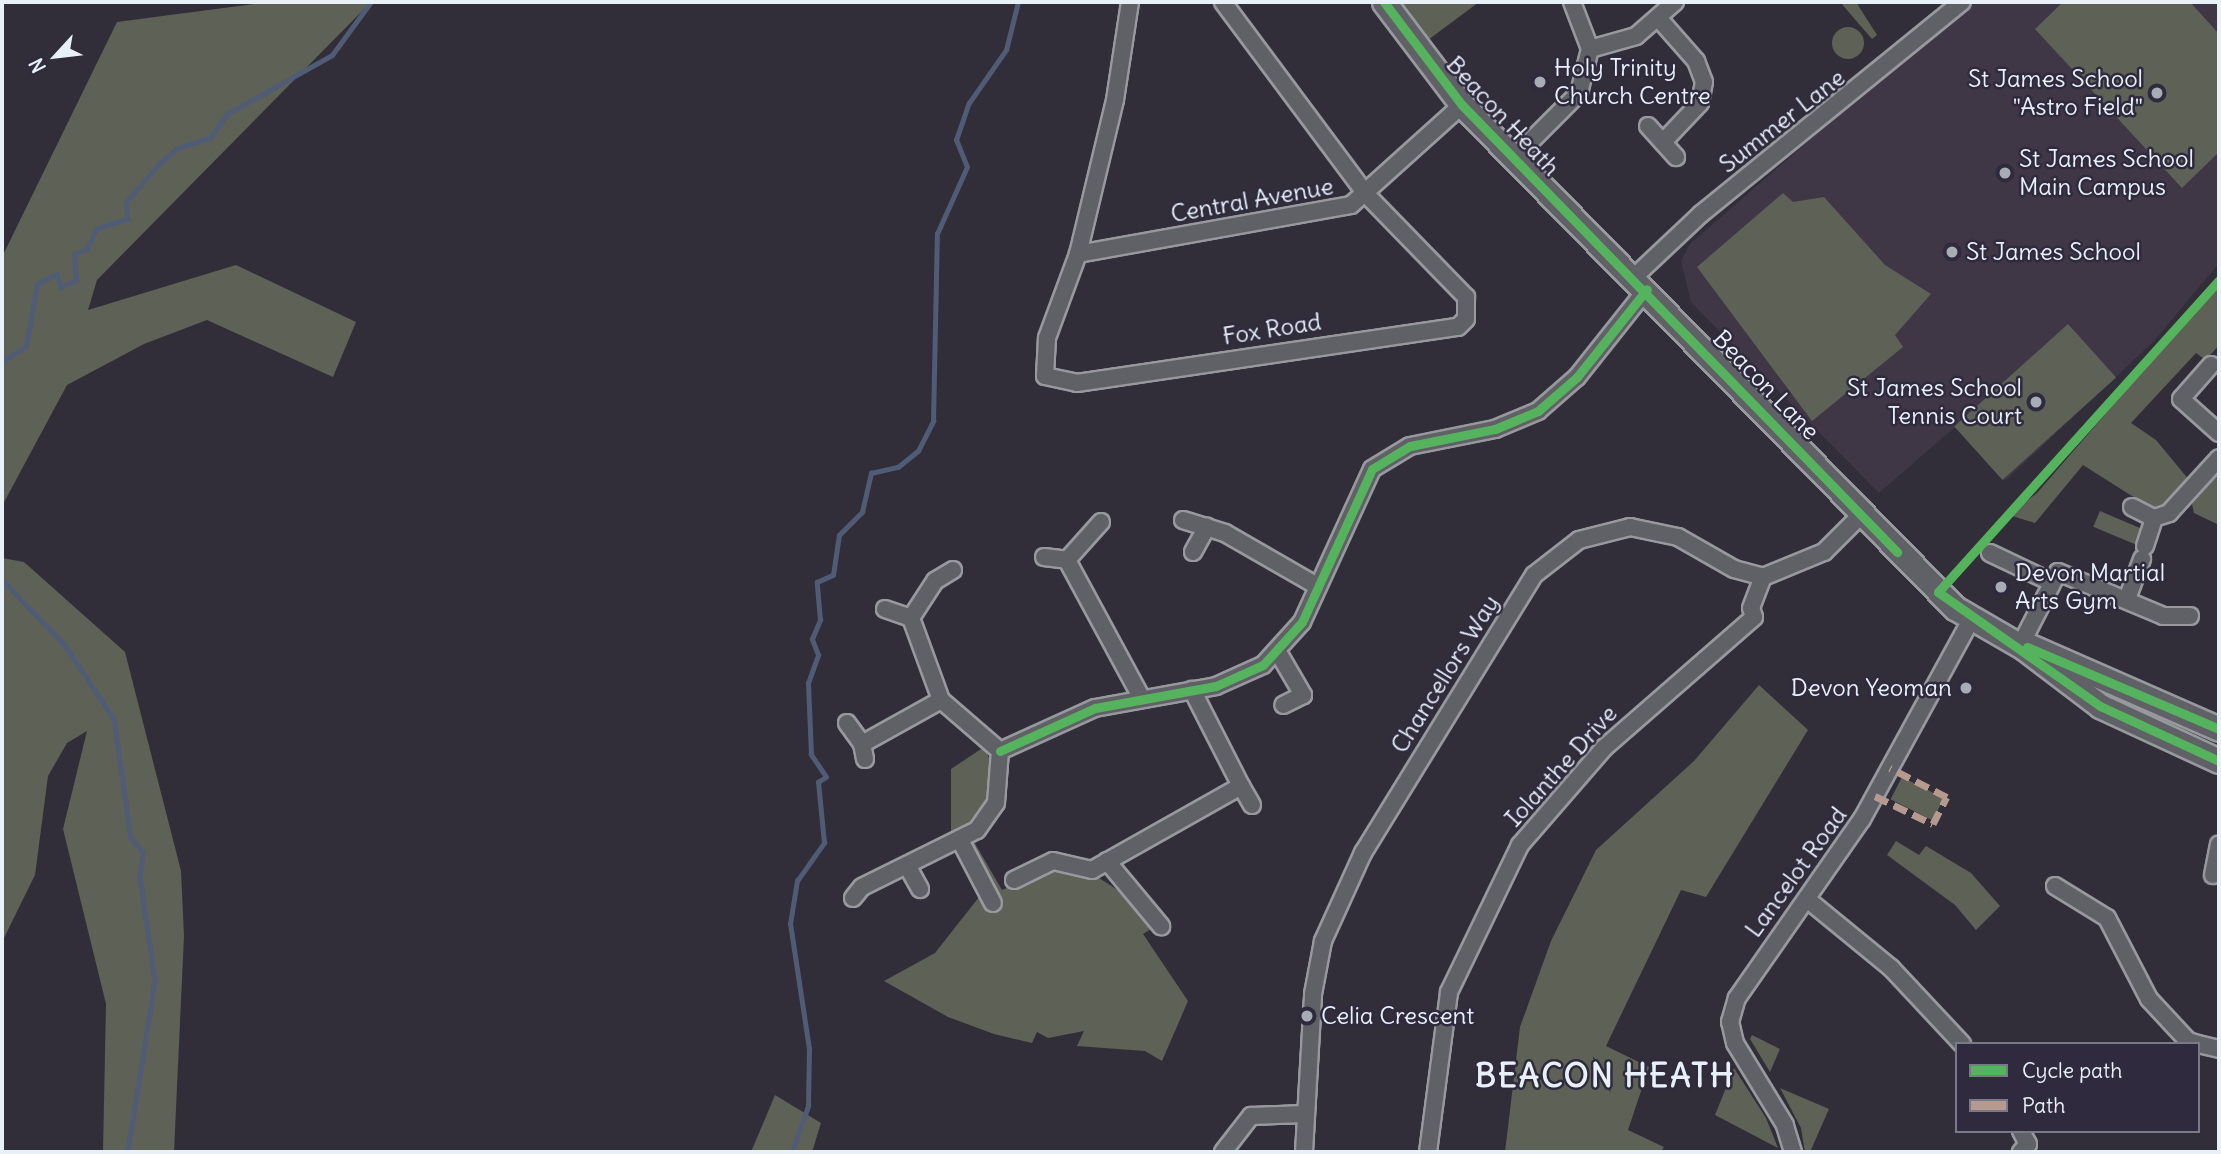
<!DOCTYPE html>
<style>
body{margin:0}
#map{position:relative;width:2221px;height:1154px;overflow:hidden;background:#312e39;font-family:Delius,sans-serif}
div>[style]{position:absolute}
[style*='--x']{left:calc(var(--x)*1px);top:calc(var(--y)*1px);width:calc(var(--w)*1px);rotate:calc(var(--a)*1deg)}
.built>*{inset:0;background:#403746}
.green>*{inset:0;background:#5e6156;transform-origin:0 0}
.round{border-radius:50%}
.stream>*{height:4.5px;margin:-2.25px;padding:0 2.25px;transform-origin:2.25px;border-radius:2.25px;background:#505c76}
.roads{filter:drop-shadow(2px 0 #98999f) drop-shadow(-2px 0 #98999f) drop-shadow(0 2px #98999f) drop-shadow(0 -2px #98999f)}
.street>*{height:16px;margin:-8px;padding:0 8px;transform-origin:8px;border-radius:8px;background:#606067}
.secondary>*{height:23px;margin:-11.5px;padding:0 11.5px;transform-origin:11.5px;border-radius:11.5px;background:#606067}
.quiet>*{height:7px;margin-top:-3.5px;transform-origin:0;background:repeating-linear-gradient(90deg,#b69a8f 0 14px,transparent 0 21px)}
.cycleway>*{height:9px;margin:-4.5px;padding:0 4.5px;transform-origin:4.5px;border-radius:4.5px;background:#56b35d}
.dots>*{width:19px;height:19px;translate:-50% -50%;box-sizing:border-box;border:4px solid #2f2a3d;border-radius:50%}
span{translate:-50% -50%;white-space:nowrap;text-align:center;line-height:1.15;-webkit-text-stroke:5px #2f2a3d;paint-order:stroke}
.poi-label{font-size:24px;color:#e8f1f8}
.left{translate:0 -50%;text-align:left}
.right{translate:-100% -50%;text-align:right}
.street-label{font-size:24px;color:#e8f1f8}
.district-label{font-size:32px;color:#e8f1f8;font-weight:700;letter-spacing:2px}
.frame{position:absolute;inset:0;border:4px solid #e8f1f8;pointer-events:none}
.legend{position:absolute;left:1955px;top:1042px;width:245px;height:91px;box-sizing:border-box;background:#2f2a3d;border:2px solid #797a88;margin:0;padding:9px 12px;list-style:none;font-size:21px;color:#e8f1f8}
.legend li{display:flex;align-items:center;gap:14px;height:35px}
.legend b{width:35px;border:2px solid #797a88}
.north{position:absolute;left:21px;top:21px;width:70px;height:70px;-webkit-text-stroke:5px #2f2a3d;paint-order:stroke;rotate:243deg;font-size:19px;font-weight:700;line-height:28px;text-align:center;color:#e8f1f8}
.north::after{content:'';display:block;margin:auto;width:24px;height:32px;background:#e8f1f8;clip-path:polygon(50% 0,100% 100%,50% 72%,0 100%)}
</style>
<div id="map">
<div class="built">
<div style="clip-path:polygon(1968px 2px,2219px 2px,2219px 263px,2154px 341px,2005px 481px,1955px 427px,1879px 493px,1691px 302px,1681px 261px,1690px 244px)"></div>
</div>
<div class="green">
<div style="clip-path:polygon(269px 2px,371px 2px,97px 280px,88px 310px,236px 265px,356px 322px,333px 377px,207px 320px,144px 344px,67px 385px,2px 506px,2px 257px,117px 22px)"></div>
<div style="clip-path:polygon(1399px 2px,1479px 2px,1428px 40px)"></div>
<div style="clip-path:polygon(1840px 2px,1856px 2px,1877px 35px,1872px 39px)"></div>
<div style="clip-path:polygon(2063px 2px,2190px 2px,2219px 34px,2219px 152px,2182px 188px,2035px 29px)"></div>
<div class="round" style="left:1832px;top:27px;width:32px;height:32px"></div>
<div style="clip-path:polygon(1783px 193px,1793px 202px,1824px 197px,1885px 265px,1931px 294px,1895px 335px,1903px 347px,1812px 421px,1697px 267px)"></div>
<div style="clip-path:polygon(2219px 283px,2219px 345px,2206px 360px,2196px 353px,2131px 423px,2156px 440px,2190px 481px,2167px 506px,2154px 510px,2083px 465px,2035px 523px,2009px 515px,2037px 493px)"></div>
<div style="left:2068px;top:324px;width:72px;height:153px;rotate:48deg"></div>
<div style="clip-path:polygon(2219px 472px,2219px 525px,2194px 513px,2192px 504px)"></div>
<div style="left:2100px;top:511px;width:49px;height:17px;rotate:23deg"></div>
<div style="clip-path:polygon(2px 558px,24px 562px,125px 652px,181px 871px,184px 936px,174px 1152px,103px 1152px,106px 1004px,63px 829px,87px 731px,67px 743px,48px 776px,35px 875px,2px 942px)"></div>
<div style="clip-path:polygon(1759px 685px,1808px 730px,1706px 897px,1681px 890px,1606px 1046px,1649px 1067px,1628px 1130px,1664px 1147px,1661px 1152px,1505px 1152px,1520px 1027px,1551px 941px,1596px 850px,1694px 761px)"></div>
<div style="clip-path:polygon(984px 747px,994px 769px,990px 799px,974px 823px,951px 838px,951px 769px)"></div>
<div style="left:1902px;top:777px;width:47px;height:25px;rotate:27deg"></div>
<div style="clip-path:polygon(973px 840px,1002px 890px,1061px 865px,1093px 874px,1142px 906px,1151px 929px,1143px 934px,1188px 1001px,1162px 1061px,1145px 1051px,1077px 1046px,1084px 1031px,1048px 1038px,1037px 1032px,1032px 1043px,994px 1034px,948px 1017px,884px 981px,935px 953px,983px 892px,959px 847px)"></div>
<div style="clip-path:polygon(1896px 841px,1919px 855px,1926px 846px,1971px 873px,2000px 906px,1976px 930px,1955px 905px,1887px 855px)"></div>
<div style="clip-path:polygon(1752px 1035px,1780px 1049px,1770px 1072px,1750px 1039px)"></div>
<div style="clip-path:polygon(1734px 1068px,1766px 1118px,1778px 1148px,1715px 1115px)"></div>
<div style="clip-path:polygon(1780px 1088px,1829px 1109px,1810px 1152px,1805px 1152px,1801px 1128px)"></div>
<div style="clip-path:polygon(775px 1095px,821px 1123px,812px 1152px,751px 1152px)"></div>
</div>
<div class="stream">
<div style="--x:2;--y:362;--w:29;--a:-34"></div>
<div style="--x:26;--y:346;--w:63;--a:-79.9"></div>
<div style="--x:37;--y:284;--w:22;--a:-27"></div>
<div style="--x:57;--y:274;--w:14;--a:73"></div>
<div style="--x:61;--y:287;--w:17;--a:-25"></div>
<div style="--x:76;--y:280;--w:26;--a:-94"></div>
<div style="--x:74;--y:254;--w:14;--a:-21"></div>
<div style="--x:87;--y:249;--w:22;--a:-66"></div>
<div style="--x:96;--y:229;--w:33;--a:-18"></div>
<div style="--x:127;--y:219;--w:17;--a:-93"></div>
<div style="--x:126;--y:202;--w:53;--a:-48.8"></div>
<div style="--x:161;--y:162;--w:22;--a:-39"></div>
<div style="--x:178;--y:148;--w:35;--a:-18"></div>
<div style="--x:211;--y:137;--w:28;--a:-55"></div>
<div style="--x:227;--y:114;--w:120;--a:-29.3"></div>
<div style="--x:332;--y:55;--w:66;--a:-53.7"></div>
<div style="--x:2;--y:579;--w:90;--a:46.4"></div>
<div style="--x:64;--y:644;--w:90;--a:56.3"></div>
<div style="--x:114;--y:719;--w:120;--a:81.9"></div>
<div style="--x:131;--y:838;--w:18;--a:49"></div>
<div style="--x:143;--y:852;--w:25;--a:97"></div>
<div style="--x:140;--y:877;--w:105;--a:81.8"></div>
<div style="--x:155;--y:981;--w:173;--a:99"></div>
<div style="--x:792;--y:1152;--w:49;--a:-70.8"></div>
<div style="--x:808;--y:1106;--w:57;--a:-89"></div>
<div style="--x:809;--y:1049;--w:126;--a:-98.6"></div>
<div style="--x:790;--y:924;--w:44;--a:-80.8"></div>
<div style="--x:797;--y:881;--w:47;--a:-54.6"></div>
<div style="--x:824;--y:843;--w:61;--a:-95.6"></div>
<div style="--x:818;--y:782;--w:9;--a:-32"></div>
<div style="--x:826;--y:777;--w:27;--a:-124"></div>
<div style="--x:811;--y:755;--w:72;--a:-92.4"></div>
<div style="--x:808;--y:683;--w:30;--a:-70"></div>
<div style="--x:818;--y:655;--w:17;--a:-111"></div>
<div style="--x:812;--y:639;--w:21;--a:-67"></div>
<div style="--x:820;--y:620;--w:38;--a:-95"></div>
<div style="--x:817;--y:582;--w:17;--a:-24"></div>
<div style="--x:833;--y:575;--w:40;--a:-81.5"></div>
<div style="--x:839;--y:535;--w:33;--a:-45"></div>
<div style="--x:862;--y:512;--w:40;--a:-77"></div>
<div style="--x:871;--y:473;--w:28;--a:-13"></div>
<div style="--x:898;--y:467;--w:26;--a:-39"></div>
<div style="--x:918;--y:451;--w:34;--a:-63"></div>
<div style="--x:933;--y:421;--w:187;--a:-88.8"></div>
<div style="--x:937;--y:234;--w:73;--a:-65.9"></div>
<div style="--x:967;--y:167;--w:29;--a:-112"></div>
<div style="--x:956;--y:140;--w:39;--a:-71"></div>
<div style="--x:969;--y:103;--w:65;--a:-55.1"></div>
<div style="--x:1006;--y:50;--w:49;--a:-76"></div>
</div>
<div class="roads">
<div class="street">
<div style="--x:1130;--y:2;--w:99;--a:98.7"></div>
<div style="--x:1115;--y:100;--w:158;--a:103.5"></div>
<div style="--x:1078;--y:254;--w:90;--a:110.3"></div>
<div style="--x:1047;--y:338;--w:38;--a:93"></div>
<div style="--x:1045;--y:376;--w:33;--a:12"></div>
<div style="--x:1077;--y:383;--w:385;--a:-8.4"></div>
<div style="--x:1458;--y:327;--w:11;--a:-45"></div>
<div style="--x:1466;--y:319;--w:22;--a:-90"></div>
<div style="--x:1466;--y:297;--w:144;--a:-134.2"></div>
<div style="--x:1366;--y:194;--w:239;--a:-126.7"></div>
<div style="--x:1572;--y:2;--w:50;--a:69"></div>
<div style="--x:1660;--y:20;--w:55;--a:48.7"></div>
<div style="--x:1696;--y:61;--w:22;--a:69"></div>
<div style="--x:1704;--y:82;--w:21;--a:101"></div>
<div style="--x:1700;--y:103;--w:54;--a:133.5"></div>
<div style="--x:1648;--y:126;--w:42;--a:47.9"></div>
<div style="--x:1514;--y:158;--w:92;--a:-45"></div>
<div style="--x:1579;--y:93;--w:45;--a:-76"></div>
<div style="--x:1590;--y:49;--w:48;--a:-15.8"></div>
<div style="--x:1636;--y:36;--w:52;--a:-41.1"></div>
<div style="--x:1078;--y:254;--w:277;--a:-10.2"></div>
<div style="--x:1351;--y:205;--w:149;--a:-42"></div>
<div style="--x:1633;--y:278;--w:93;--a:-43.3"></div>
<div style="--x:1701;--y:214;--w:336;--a:-39.1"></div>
<div style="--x:2211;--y:365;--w:45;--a:131.4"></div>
<div style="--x:2181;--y:399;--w:51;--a:41.8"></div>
<div style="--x:2132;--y:507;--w:25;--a:27"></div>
<div style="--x:2154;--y:518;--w:16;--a:-18"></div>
<div style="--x:2169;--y:513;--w:74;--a:-47.7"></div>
<div style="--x:1183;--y:520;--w:44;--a:17.2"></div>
<div style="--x:1225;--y:533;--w:106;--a:29.9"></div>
<div style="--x:1101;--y:522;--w:51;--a:131.8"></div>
<div style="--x:1067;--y:560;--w:156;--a:61.6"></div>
<div style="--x:2145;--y:546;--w:29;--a:-72"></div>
<div style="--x:1193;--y:552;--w:29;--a:-61"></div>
<div style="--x:1990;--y:553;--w:68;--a:25.4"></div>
<div style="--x:1044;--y:557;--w:23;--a:7"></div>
<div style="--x:953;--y:570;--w:21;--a:149"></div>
<div style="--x:935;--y:581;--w:44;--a:123"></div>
<div style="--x:911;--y:618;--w:87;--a:69.9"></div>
<div style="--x:941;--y:700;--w:78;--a:40.8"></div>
<div style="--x:2127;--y:599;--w:43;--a:-69.4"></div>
<div style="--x:885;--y:609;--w:28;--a:19"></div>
<div style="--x:2020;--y:646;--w:83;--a:-62.8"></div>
<div style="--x:2058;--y:572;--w:114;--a:22.7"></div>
<div style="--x:2163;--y:616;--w:27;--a:0"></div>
<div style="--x:1278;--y:652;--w:50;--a:59.8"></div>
<div style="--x:1303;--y:695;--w:22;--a:153"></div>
<div style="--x:847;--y:723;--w:26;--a:54"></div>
<div style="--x:1000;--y:751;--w:104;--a:-24.4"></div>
<div style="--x:1095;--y:708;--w:123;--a:-10.3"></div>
<div style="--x:1216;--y:686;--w:51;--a:-24.1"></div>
<div style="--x:1263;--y:665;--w:58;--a:-47.8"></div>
<div style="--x:1302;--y:622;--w:168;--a:-65.4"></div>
<div style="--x:1372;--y:469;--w:44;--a:-31.2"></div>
<div style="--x:1410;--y:446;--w:87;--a:-11.3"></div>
<div style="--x:1495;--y:429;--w:47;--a:-22.7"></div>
<div style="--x:1538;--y:411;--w:52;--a:-41.1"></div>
<div style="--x:1577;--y:377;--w:112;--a:-51.5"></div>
<div style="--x:865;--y:759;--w:15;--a:-101"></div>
<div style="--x:862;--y:744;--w:90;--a:-29.1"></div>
<div style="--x:1241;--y:786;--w:22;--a:60"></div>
<div style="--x:960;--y:840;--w:71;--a:62.4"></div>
<div style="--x:1107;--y:861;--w:85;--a:50.3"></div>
<div style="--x:909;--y:869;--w:23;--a:61"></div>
<div style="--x:2213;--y:875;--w:31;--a:-79"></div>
<div style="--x:1014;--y:880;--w:43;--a:-26"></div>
<div style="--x:1053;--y:861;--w:40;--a:13"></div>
<div style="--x:1092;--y:870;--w:171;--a:-29.4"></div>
<div style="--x:1241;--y:786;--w:108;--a:-117"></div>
<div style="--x:2055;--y:886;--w:61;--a:31.6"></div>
<div style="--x:2107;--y:918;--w:91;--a:62.6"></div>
<div style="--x:2149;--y:999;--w:57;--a:47.1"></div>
<div style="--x:2188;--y:1041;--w:10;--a:17"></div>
<div style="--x:853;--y:898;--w:14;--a:-51"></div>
<div style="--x:862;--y:887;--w:128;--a:-26.4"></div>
<div style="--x:977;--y:830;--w:33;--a:-55"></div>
<div style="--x:996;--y:803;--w:52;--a:-85.6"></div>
<div style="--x:1808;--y:900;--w:107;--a:39.3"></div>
<div style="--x:1891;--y:968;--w:104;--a:46.9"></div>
<div style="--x:2198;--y:1044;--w:22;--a:13"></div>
<div style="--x:2021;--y:1131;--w:15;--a:62"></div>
<div style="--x:2028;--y:1144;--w:11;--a:131"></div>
<div style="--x:1223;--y:1152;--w:46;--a:-52.1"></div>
<div style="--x:1251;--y:1116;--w:54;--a:-2.1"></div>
<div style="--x:1304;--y:1152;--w:158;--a:-86.7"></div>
<div style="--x:1313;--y:994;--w:54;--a:-79.3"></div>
<div style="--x:1323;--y:941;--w:97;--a:-65.6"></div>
<div style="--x:1363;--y:853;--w:326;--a:-58.4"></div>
<div style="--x:1534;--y:575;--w:57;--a:-37.9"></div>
<div style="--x:1579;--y:540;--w:53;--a:-14.3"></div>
<div style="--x:1630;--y:527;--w:49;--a:11.8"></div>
<div style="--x:1678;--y:537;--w:64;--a:29.7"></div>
<div style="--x:1734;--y:569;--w:30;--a:15"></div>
<div style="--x:1763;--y:577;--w:66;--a:-22.3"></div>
<div style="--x:1824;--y:552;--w:52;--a:-45"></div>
<div style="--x:1428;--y:1152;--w:161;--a:-82.5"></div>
<div style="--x:1449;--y:992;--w:163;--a:-64.2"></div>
<div style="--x:1520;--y:845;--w:128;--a:-49.1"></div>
<div style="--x:1604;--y:748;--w:199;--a:-41.1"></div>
<div style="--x:1754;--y:617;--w:9;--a:-108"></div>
<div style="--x:1751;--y:608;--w:33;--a:-69"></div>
<div style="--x:1793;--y:1152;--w:28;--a:-107"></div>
<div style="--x:1785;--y:1125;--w:96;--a:-121.4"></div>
<div style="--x:1735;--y:1043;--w:22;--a:-103"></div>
<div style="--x:1730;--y:1022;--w:25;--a:-74"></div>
<div style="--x:1737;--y:998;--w:218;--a:-55.1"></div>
<div style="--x:1862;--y:819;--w:227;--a:-61.3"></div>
</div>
<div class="secondary">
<div style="--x:1384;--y:2;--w:129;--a:52.9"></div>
<div style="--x:1462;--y:105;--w:704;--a:45.58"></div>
<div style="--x:1955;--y:608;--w:80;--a:30.1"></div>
<div style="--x:2024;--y:648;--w:96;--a:37.3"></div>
<div style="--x:2100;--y:706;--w:131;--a:24.8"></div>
<div style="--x:2030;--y:646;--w:206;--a:23.7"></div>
</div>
</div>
<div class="quiet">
<div style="--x:1875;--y:796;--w:64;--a:25.8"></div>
<div style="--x:1933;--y:824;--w:30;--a:-63"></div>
<div style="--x:1947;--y:797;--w:64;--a:-153"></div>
</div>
<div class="cycleway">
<div style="--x:1384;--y:2;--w:129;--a:52.9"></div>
<div style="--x:1462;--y:105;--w:624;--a:45.78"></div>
<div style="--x:2219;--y:280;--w:420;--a:132"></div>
<div style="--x:1938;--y:592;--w:198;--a:35.1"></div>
<div style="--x:2100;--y:706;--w:131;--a:24.8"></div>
<div style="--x:2027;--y:647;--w:209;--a:23.1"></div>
<div style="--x:1000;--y:751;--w:104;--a:-24.4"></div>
<div style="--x:1095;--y:708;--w:123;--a:-10.3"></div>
<div style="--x:1216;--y:686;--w:51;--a:-24.1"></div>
<div style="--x:1263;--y:665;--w:58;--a:-47.8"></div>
<div style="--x:1302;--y:622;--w:168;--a:-65.4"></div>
<div style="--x:1372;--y:469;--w:44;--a:-31.2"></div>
<div style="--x:1410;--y:446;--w:87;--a:-11.3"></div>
<div style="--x:1495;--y:429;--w:47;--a:-22.7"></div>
<div style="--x:1538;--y:411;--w:52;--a:-41.1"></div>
<div style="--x:1577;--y:377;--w:112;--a:-51.5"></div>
</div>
<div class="dots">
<div style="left:1540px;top:82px;background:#a8adb5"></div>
<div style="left:2157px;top:93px;background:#a8adb5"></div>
<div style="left:2005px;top:173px;background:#a8adb5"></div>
<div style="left:1952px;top:252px;background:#a8adb5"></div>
<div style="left:2036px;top:402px;background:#a8adb5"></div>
<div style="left:2001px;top:587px;background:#a8adb5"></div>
<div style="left:1966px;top:688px;background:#a8adb5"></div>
<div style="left:1307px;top:1016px;background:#a8adb5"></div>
</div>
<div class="poi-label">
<span class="left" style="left:1554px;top:82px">Holy Trinity<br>Church Centre</span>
<span class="right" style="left:2143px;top:93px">St James School<br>"Astro Field"</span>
<span class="left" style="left:2019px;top:173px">St James School<br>Main Campus</span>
<span class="left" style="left:1966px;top:252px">St James School</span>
<span class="right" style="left:2022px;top:402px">St James School<br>Tennis Court</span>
<span class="left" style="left:2015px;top:587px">Devon Martial<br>Arts Gym</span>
<span class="right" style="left:1952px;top:688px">Devon Yeoman</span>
<span class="left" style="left:1321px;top:1016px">Celia Crescent</span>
</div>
<div class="street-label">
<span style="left:1503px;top:116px;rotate:47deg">Beacon Heath</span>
<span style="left:1782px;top:121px;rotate:-38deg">Summer Lane</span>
<span style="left:1252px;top:200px;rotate:-10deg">Central Avenue</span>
<span style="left:1272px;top:329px;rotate:-9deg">Fox Road</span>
<span style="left:1766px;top:385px;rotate:46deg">Beacon Lane</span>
<span style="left:1445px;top:674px;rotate:-58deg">Chancellors Way</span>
<span style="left:1561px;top:766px;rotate:-48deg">Iolanthe Drive</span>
<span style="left:1796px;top:872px;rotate:-54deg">Lancelot Road</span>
</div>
<div class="district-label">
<span style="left:1605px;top:1076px">BEACON HEATH</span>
</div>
<div class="frame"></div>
<ul class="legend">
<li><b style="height:9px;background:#56b35d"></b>Cycle path</li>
<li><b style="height:9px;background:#b69a8f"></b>Path</li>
</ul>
<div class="north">N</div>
</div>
